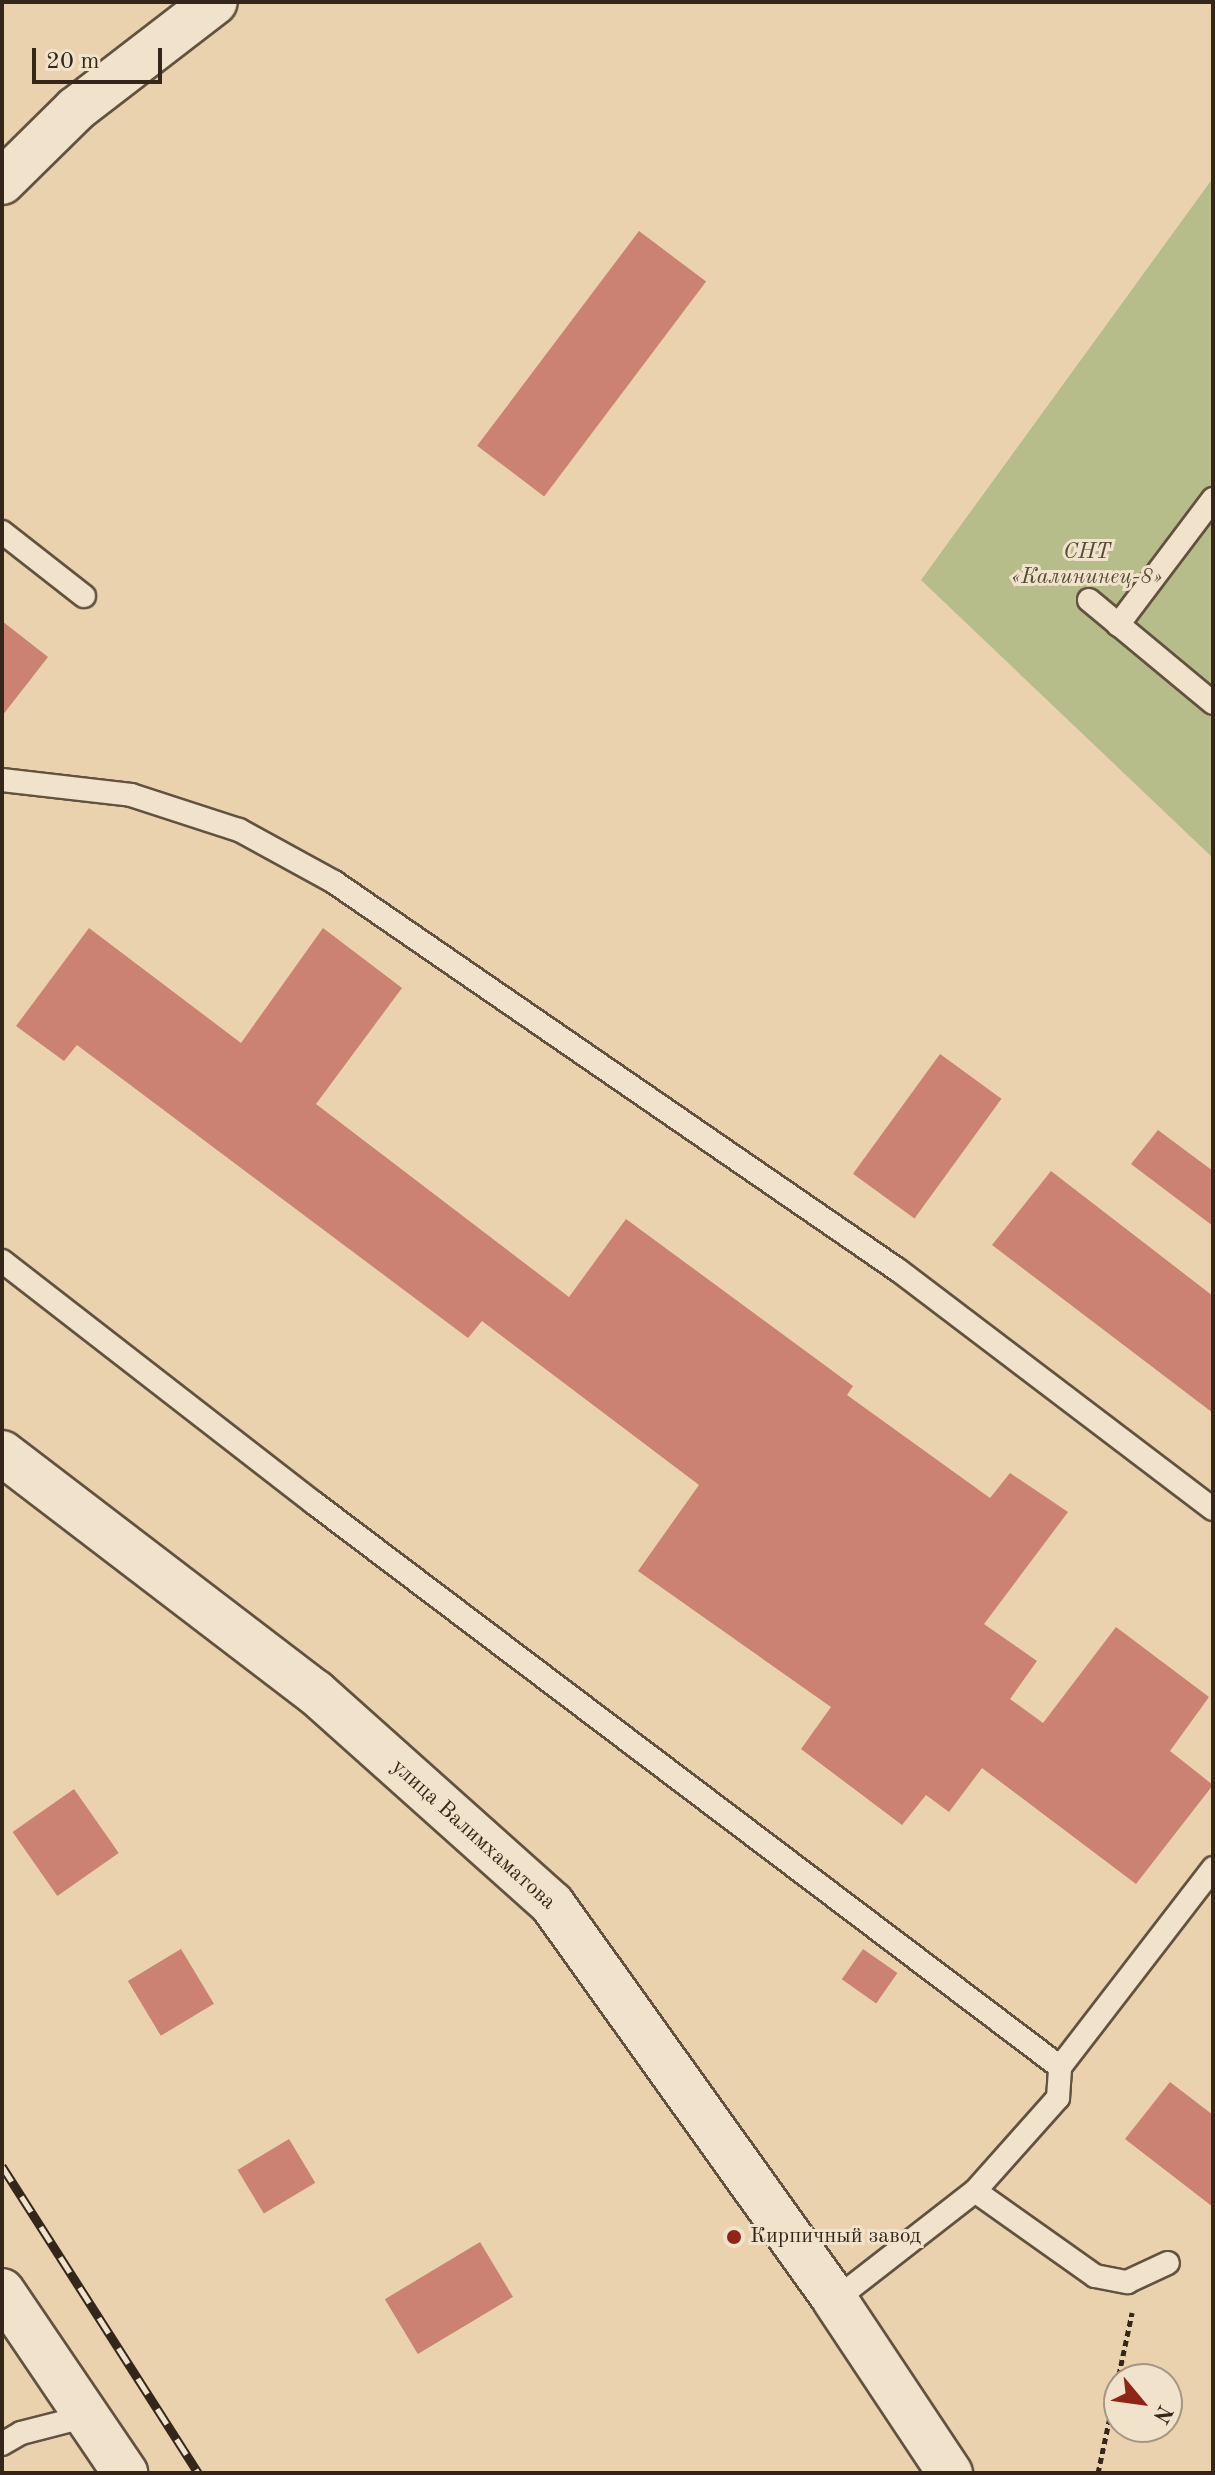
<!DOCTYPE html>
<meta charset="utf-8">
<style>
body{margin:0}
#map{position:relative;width:1215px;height:2475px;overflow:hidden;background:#ead2af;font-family:"Old Standard TT",serif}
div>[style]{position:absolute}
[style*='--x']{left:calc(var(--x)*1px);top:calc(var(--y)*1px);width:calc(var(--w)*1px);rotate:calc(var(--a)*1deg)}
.green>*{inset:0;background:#b7bc8b}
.building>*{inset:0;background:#cb8272;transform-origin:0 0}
.path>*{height:5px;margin-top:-2.5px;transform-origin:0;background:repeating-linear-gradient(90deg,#34271a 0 6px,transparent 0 10px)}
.roads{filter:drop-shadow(2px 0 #62523f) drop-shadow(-2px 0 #62523f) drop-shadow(0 2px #62523f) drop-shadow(0 -2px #62523f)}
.service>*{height:22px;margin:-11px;padding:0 11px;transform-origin:11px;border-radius:11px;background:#f1e2cb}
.minor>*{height:44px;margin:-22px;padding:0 22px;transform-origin:22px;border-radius:22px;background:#f1e2cb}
.secondary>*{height:44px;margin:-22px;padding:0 22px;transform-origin:22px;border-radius:22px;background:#f1e2cb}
.rail>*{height:9px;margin-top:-4.5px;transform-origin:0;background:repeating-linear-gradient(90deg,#f1e2cb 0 18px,#34271a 0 36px);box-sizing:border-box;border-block:2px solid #34271a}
.dots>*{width:22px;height:22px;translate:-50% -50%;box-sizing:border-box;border:4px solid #f1e2cb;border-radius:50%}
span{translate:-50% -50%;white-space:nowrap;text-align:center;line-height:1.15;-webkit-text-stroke:6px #f1e2cb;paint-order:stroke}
.park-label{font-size:22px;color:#554c36;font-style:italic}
.street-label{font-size:22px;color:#34271a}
.poi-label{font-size:22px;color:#34271a}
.left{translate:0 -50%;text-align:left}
.frame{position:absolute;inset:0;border:4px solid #34271a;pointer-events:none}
.north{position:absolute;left:1103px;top:2363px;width:80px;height:80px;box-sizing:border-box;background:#f1e2cb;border:2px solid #a59784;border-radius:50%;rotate:119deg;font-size:22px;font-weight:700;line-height:32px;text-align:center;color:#34271a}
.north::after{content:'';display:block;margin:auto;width:28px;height:36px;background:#8f2418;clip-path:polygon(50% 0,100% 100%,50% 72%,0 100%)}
.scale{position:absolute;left:32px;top:48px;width:130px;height:36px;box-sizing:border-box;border:4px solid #34271a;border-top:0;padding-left:10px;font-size:24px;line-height:28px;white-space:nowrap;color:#34271a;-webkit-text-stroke:6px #f1e2cb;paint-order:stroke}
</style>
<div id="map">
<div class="green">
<div style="clip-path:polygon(1213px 178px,1213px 858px,921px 580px)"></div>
</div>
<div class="building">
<div style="left:639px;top:231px;width:84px;height:269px;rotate:37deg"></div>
<div style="clip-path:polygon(2px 621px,48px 657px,2px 716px)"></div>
<div style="clip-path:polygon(89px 928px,241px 1043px,323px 928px,402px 988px,316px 1104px,569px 1297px,626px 1219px,853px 1386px,847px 1395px,990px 1498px,1010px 1473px,1068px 1512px,984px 1624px,1037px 1661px,1010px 1699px,1043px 1723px,1116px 1627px,1209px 1697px,1170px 1751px,1213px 1785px,1136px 1884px,982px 1768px,949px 1812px,926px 1795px,902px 1825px,801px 1749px,831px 1707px,638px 1571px,699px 1485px,482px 1321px,468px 1338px,77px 1045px,64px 1061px,16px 1026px)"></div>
<div style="left:940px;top:1054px;width:76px;height:148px;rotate:36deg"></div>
<div style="clip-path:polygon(1158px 1130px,1213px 1171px,1213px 1226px,1131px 1164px)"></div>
<div style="clip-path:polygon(1051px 1171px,1213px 1296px,1213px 1413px,992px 1245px)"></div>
<div style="left:74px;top:1789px;width:78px;height:75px;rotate:55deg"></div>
<div style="left:181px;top:1949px;width:64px;height:62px;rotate:59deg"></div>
<div style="left:863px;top:1949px;width:42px;height:37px;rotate:35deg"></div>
<div style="clip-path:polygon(1170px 2082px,1213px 2115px,1213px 2207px,1125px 2139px)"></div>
<div style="left:289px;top:2139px;width:51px;height:60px;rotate:59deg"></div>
<div style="left:480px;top:2242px;width:64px;height:111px;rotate:59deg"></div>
</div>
<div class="path">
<div style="--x:1098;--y:2473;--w:164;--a:-78"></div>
</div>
<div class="roads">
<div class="service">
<div style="--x:2;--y:532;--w:104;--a:38"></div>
<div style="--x:1089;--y:600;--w:161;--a:39.7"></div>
<div style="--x:1118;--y:625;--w:158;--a:-53"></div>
<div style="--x:2;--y:780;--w:130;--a:6.6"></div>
<div style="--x:131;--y:795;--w:114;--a:18"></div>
<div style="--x:239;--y:830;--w:108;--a:28.7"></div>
<div style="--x:334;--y:882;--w:685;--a:34.53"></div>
<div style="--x:898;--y:1270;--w:395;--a:37.2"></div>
<div style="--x:2;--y:1261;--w:395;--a:37.8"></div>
<div style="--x:314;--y:1503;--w:935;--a:37.09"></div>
<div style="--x:975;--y:2191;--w:147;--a:35.3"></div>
<div style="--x:1095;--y:2276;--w:33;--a:11"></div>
<div style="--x:1127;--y:2282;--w:45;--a:-24.9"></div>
<div style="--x:835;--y:2300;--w:177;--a:-37.9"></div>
<div style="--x:975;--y:2191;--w:125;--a:-48.3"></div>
<div style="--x:1058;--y:2098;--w:31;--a:-86"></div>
<div style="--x:1060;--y:2067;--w:251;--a:-52.4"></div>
<div style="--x:2;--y:2444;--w:22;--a:-30"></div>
<div style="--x:21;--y:2433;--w:65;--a:-14.3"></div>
</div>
<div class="minor">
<div style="--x:2;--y:2291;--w:220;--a:55.9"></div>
</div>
<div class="secondary">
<div style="--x:2;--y:182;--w:104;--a:-44.6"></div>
<div style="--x:76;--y:109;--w:175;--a:-37.6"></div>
<div style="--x:2;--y:1453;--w:394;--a:37.4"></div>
<div style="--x:315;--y:1692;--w:318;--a:41.8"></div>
<div style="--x:552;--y:1904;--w:487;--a:54.4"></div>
<div style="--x:835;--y:2300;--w:208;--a:56.4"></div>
</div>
</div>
<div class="rail">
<div style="--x:2;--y:2166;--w:364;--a:57.4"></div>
</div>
<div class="dots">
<div style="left:734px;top:2237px;background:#8f2418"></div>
</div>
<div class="park-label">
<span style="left:1087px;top:565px">СНТ<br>«Калининец-8»</span>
</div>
<div class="street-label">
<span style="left:473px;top:1835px;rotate:42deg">улица Валимхаматова</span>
</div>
<div class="poi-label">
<span class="left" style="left:750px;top:2237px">Кирпичный завод</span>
</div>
<div class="frame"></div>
<div class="north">N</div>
<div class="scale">20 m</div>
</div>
